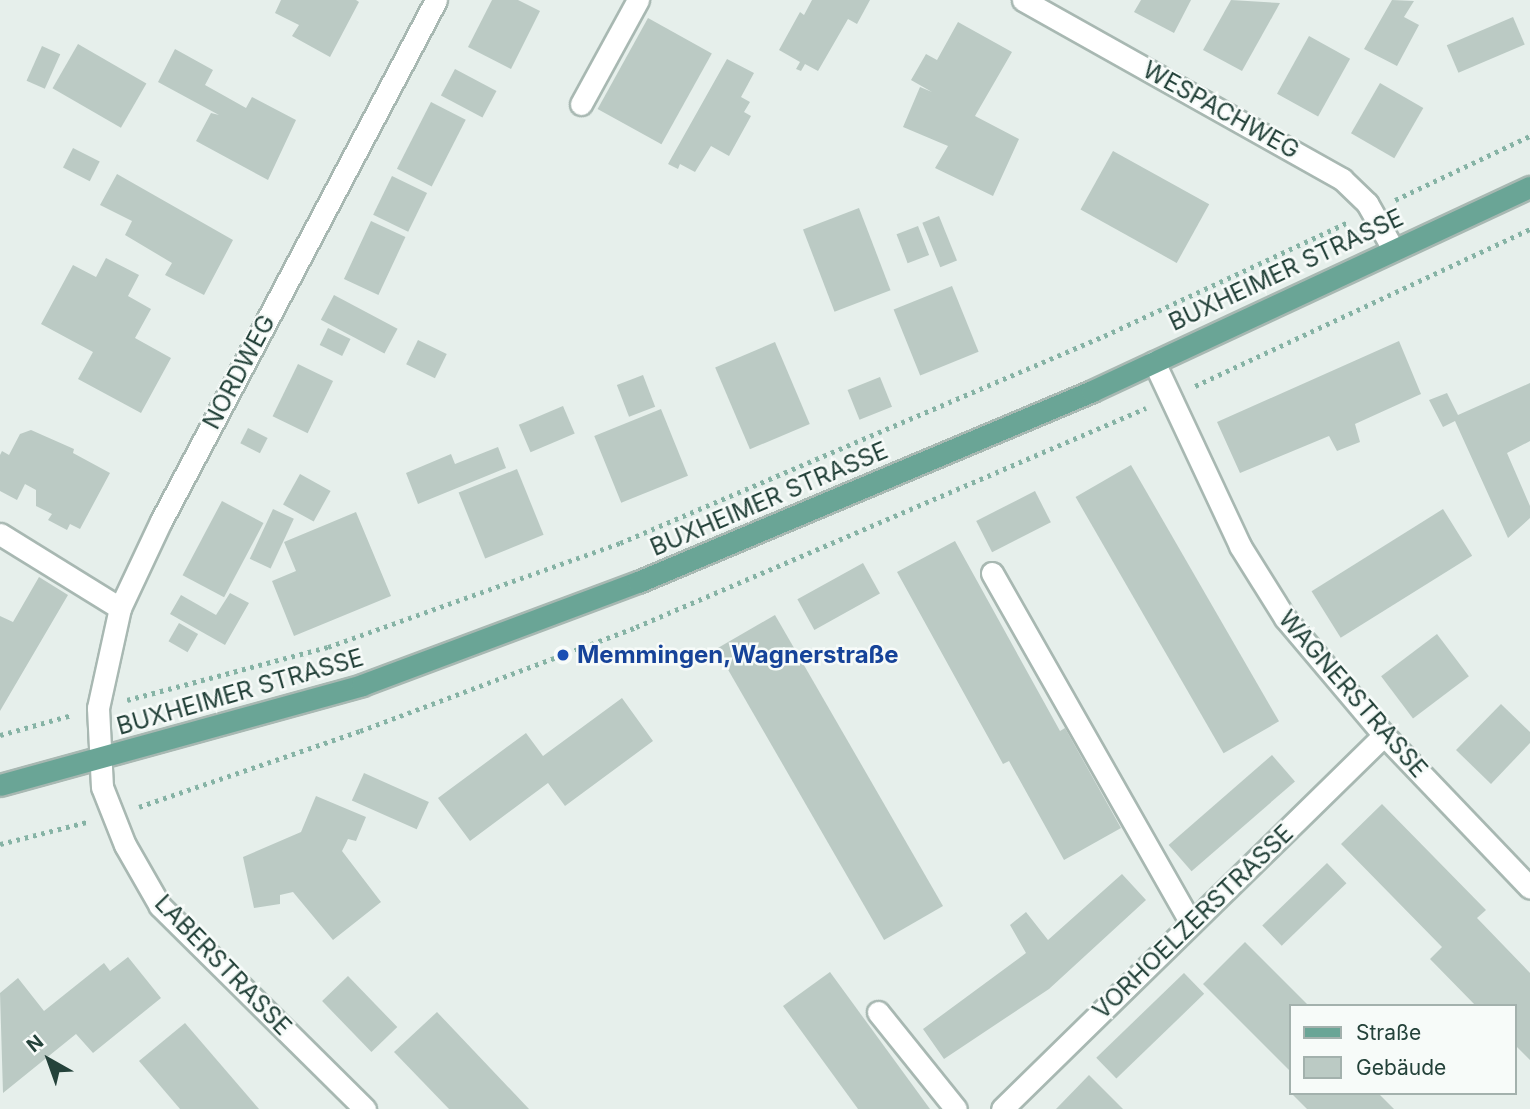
<!DOCTYPE html>
<meta charset="utf-8">
<style>
body{margin:0}
#map{position:relative;width:1530px;height:1109px;overflow:hidden;background:#e6efeb;font-family:Inter,sans-serif}
div>[style]{position:absolute}
[style*='--x']{left:calc(var(--x)*1px);top:calc(var(--y)*1px);width:calc(var(--w)*1px);rotate:calc(var(--a)*1deg)}
.building>*{inset:0;background:#bbcac4;transform-origin:0 0}
.path>*{height:4.5px;margin-top:-2.25px;transform-origin:0;background:repeating-linear-gradient(90deg,#86b3a5 0 3.5px,transparent 0 8.5px)}
.roads{filter:drop-shadow(2px 0 #a8b8b2) drop-shadow(-2px 0 #a8b8b2) drop-shadow(0 2px #a8b8b2) drop-shadow(0 -2px #a8b8b2)}
.minor>*{height:21px;margin:-10.5px;padding:0 10.5px;transform-origin:10.5px;border-radius:10.5px;background:#fff}
.major>*{height:21px;margin:-10.5px;padding:0 10.5px;transform-origin:10.5px;border-radius:10.5px;background:#6aa596}
.dots>*{width:19px;height:19px;translate:-50% -50%;box-sizing:border-box;border:4px solid #f7fbf9;border-radius:50%}
span{translate:-50% -50%;white-space:nowrap;text-align:center;line-height:1.15;-webkit-text-stroke:5px #f7fbf9;paint-order:stroke}
.street-label{font-size:24px;color:#24423a}
.transit-label{font-size:24px;color:#164399;font-weight:700}
.left{translate:0 -50%;text-align:left}
.legend{position:absolute;left:1289px;top:1004px;width:228px;height:91px;box-sizing:border-box;background:#f7fbf9;border:2px solid #a3b1ad;margin:0;padding:9px 12px;list-style:none;font-size:21px;color:#24423a}
.legend li{display:flex;align-items:center;gap:14px;height:35px}
.legend b{width:35px;border:2px solid #a3b1ad}
.north{position:absolute;left:14px;top:1025px;width:70px;height:70px;-webkit-text-stroke:5px #f7fbf9;paint-order:stroke;rotate:320deg;font-size:19px;font-weight:700;line-height:28px;text-align:center;color:#24423a}
.north::after{content:'';display:block;margin:auto;width:24px;height:32px;background:#24423a;clip-path:polygon(50% 0,100% 100%,50% 72%,0 100%)}
</style>
<div id="map">
<div class="building">
<div style="clip-path:polygon(281px 0,356px 0,359px 2px,330px 57px,292px 36px,299px 25px,275px 13px)"></div>
<div style="clip-path:polygon(492px 0,518px 0,540px 11px,511px 69px,468px 47px)"></div>
<div style="clip-path:polygon(812px 0,870px 0,857px 24px,848px 19px,818px 71px,805px 64px,801px 71px,796px 69px,800px 62px,779px 50px,800px 12px,804px 15px)"></div>
<div style="clip-path:polygon(1141px 0,1191px 0,1174px 33px,1134px 12px)"></div>
<div style="clip-path:polygon(1231px 0,1280px 3px,1242px 71px,1203px 50px)"></div>
<div style="clip-path:polygon(1392px 0,1414px 1px,1404px 17px,1419px 25px,1397px 66px,1364px 49px)"></div>
<div style="left:1513px;top:17px;width:30px;height:72px;rotate:67deg"></div>
<div style="left:648px;top:18px;width:73px;height:104px;rotate:29deg"></div>
<div style="clip-path:polygon(958px 22px,1012px 52px,975px 116px,1019px 139px,993px 196px,935px 168px,948px 146px,903px 127px,920px 87px,932px 92px,911px 80px,926px 54px,937px 60px)"></div>
<div style="left:1309px;top:36px;width:47px;height:66px;rotate:29deg"></div>
<div style="left:78px;top:44px;width:79px;height:51px;rotate:30deg"></div>
<div style="left:42px;top:46px;width:20px;height:38px;rotate:24deg"></div>
<div style="clip-path:polygon(175px 49px,213px 70px,205px 85px,230px 99px,246px 108px,252px 97px,296px 120px,268px 180px,196px 141px,211px 113px,219px 115px,158px 82px)"></div>
<div style="clip-path:polygon(727px 59px,754px 73px,741px 97px,750px 102px,744px 112px,751px 116px,729px 156px,711px 146px,695px 172px,680px 164px,678px 169px,668px 164px)"></div>
<div style="left:455px;top:69px;width:47px;height:30px;rotate:28deg"></div>
<div style="left:1380px;top:83px;width:50px;height:58px;rotate:30deg"></div>
<div style="left:431px;top:102px;width:39px;height:75px;rotate:27deg"></div>
<div style="left:73px;top:148px;width:30px;height:22px;rotate:27deg"></div>
<div style="left:1113px;top:151px;width:110px;height:67px;rotate:29deg"></div>
<div style="clip-path:polygon(117px 174px,233px 240px,204px 295px,165px 275px,172px 263px,125px 235px,132px 221px,100px 205px)"></div>
<div style="left:392px;top:176px;width:39px;height:43px;rotate:26deg"></div>
<div style="left:859px;top:208px;width:88px;height:60px;rotate:69deg"></div>
<div style="left:939px;top:216px;width:48px;height:18px;rotate:68deg"></div>
<div style="left:371px;top:221px;width:38px;height:64px;rotate:25deg"></div>
<div style="left:918px;top:226px;width:31px;height:23px;rotate:69deg"></div>
<div style="clip-path:polygon(106px 258px,139px 275px,128px 296px,151px 309px,135px 338px,171px 358px,141px 413px,78px 379px,93px 352px,41px 324px,73px 265px,96px 277px)"></div>
<div style="left:952px;top:286px;width:71px;height:63px;rotate:68deg"></div>
<div style="left:334px;top:295px;width:72px;height:28px;rotate:28deg"></div>
<div style="left:328px;top:328px;width:25px;height:19px;rotate:26deg"></div>
<div style="left:418px;top:340px;width:32px;height:27px;rotate:26deg"></div>
<div style="clip-path:polygon(1399px 341px,1421px 394px,1355px 424px,1360px 442px,1337px 451px,1329px 436px,1240px 473px,1217px 422px)"></div>
<div style="left:775px;top:342px;width:89px;height:65px;rotate:67deg"></div>
<div style="left:298px;top:364px;width:39px;height:58px;rotate:26deg"></div>
<div style="left:643px;top:375px;width:34px;height:28px;rotate:69deg"></div>
<div style="left:880px;top:377px;width:32px;height:35px;rotate:68deg"></div>
<div style="clip-path:polygon(1530px 383px,1530px 441px,1507px 453px,1530px 506px,1530px 518px,1508px 538px,1455px 421px,1443px 427px,1429px 400px,1447px 393px,1458px 415px)"></div>
<div style="left:563px;top:406px;width:30px;height:48px;rotate:67deg"></div>
<div style="left:661px;top:409px;width:72px;height:72px;rotate:68deg"></div>
<div style="left:248px;top:428px;width:22px;height:17px;rotate:27deg"></div>
<div style="clip-path:polygon(31px 430px,74px 449px,73px 453px,110px 473px,80px 529px,70px 524px,67px 530px,48px 520px,52px 514px,36px 506px,36px 490px,25px 484px,17px 500px,0 491px,0 455px,2px 451px,9px 455px,20px 434px)"></div>
<div style="clip-path:polygon(498px 447px,506px 468px,418px 504px,406px 473px,451px 454px,455px 464px)"></div>
<div style="left:1131px;top:465px;width:296px;height:64px;rotate:60deg"></div>
<div style="left:517px;top:469px;width:71px;height:63px;rotate:68deg"></div>
<div style="left:300px;top:474px;width:35px;height:35px;rotate:29deg"></div>
<div style="left:1035px;top:491px;width:35px;height:66px;rotate:63deg"></div>
<div style="left:222px;top:501px;width:47px;height:84px;rotate:28deg"></div>
<div style="left:273px;top:509px;width:23px;height:55px;rotate:25deg"></div>
<div style="left:1443px;top:509px;width:55px;height:155px;rotate:58deg"></div>
<div style="clip-path:polygon(356px 512px,391px 596px,294px 636px,272px 581px,296px 571px,284px 542px)"></div>
<div style="clip-path:polygon(955px 541px,1060px 731px,1065px 728px,1121px 828px,1064px 860px,1009px 761px,1003px 764px,897px 572px)"></div>
<div style="left:863px;top:563px;width:35px;height:75px;rotate:61deg"></div>
<div style="clip-path:polygon(39px 577px,68px 595px,0 711px,0 616px,13px 622px)"></div>
<div style="clip-path:polygon(230px 593px,249px 603px,225px 645px,170px 614px,181px 595px,216px 615px)"></div>
<div style="left:775px;top:615px;width:336px;height:68px;rotate:60deg"></div>
<div style="left:179px;top:623px;width:22px;height:21px;rotate:30deg"></div>
<div style="left:1437px;top:634px;width:53px;height:70px;rotate:53deg"></div>
<div style="clip-path:polygon(622px 698px,653px 741px,565px 806px,548px 783px,470px 841px,438px 798px,526px 733px,543px 756px)"></div>
<div style="clip-path:polygon(1501px 704px,1530px 732px,1530px 743px,1491px 784px,1456px 750px)"></div>
<div style="left:1272px;top:755px;width:35px;height:137px;rotate:49deg"></div>
<div style="left:364px;top:773px;width:71px;height:30px;rotate:24deg"></div>
<div style="clip-path:polygon(316px 796px,366px 817px,356px 841px,348px 839px,342px 851px,381px 902px,333px 940px,293px 892px,280px 895px,280px 904px,254px 908px,243px 857px,301px 832px)"></div>
<div style="clip-path:polygon(1382px 804px,1486px 910px,1477px 918px,1530px 973px,1530px 1060px,1514px 1044px,1514px 1006px,1476px 1006px,1430px 959px,1442px 947px,1341px 844px)"></div>
<div style="left:1327px;top:863px;width:28px;height:90px;rotate:46deg"></div>
<div style="clip-path:polygon(1122px 874px,1146px 900px,1049px 989px,944px 1059px,923px 1029px,1026px 953px,1010px 925px,1026px 912px,1048px 940px)"></div>
<div style="clip-path:polygon(1245px 942px,1309px 1006px,1290px 1006px,1290px 1071px,1203px 984px)"></div>
<div style="clip-path:polygon(128px 957px,161px 998px,93px 1053px,76px 1034px,3px 1093px,0 993px,18px 978px,44px 1011px,104px 963px,110px 971px)"></div>
<div style="clip-path:polygon(830px 972px,930px 1109px,858px 1109px,783px 1006px)"></div>
<div style="left:1184px;top:973px;width:29px;height:122px;rotate:46deg"></div>
<div style="left:348px;top:976px;width:71px;height:36px;rotate:46deg"></div>
<div style="clip-path:polygon(437px 1012px,529px 1109px,449px 1109px,394px 1052px)"></div>
<div style="clip-path:polygon(185px 1023px,259px 1109px,180px 1109px,139px 1061px)"></div>
<div style="clip-path:polygon(1089px 1075px,1123px 1109px,1056px 1109px)"></div>
<div style="clip-path:polygon(1291px 1093px,1378px 1093px,1394px 1109px,1307px 1109px)"></div>
</div>
<div class="path">
<div style="--x:1395;--y:200;--w:149;--a:-25.4"></div>
<div style="--x:1195;--y:386;--w:370;--a:-25.1"></div>
<div style="--x:127;--y:700;--w:208;--a:-14.8"></div>
<div style="--x:328;--y:647;--w:310;--a:-19.6"></div>
<div style="--x:620;--y:543;--w:526;--a:-23.16"></div>
<div style="--x:1104;--y:336;--w:270;--a:-25"></div>
<div style="--x:0;--y:735;--w:75;--a:-15.5"></div>
<div style="--x:139;--y:807;--w:234;--a:-19"></div>
<div style="--x:360;--y:731;--w:295;--a:-20.6"></div>
<div style="--x:636;--y:627;--w:555;--a:-23.24"></div>
<div style="--x:0;--y:844;--w:90;--a:-14.2"></div>
</div>
<div class="roads">
<div class="minor">
<div style="--x:1023;--y:0;--w:366;--a:29.3"></div>
<div style="--x:1342;--y:179;--w:35;--a:44"></div>
<div style="--x:1367;--y:203;--w:53;--a:60.5"></div>
<div style="--x:581;--y:104;--w:119;--a:-61.3"></div>
<div style="--x:1154;--y:362;--w:203;--a:64.9"></div>
<div style="--x:1240;--y:546;--w:85;--a:58"></div>
<div style="--x:1285;--y:618;--w:153;--a:49.8"></div>
<div style="--x:1384;--y:735;--w:211;--a:46.3"></div>
<div style="--x:0;--y:534;--w:141;--a:31.7"></div>
<div style="--x:992;--y:573;--w:403;--a:60.4"></div>
<div style="--x:878;--y:1012;--w:124;--a:51.2"></div>
<div style="--x:365;--y:1109;--w:289;--a:-135.3"></div>
<div style="--x:160;--y:906;--w:70;--a:-119.8"></div>
<div style="--x:125;--y:845;--w:62;--a:-111.6"></div>
<div style="--x:102;--y:787;--w:79;--a:-92.9"></div>
<div style="--x:98;--y:708;--w:102;--a:-77.6"></div>
<div style="--x:120;--y:608;--w:96;--a:-64.8"></div>
<div style="--x:161;--y:521;--w:589;--a:-62.17"></div>
<div style="--x:1002;--y:1109;--w:535;--a:-44.39"></div>
</div>
<div class="major">
<div style="--x:0;--y:785;--w:376;--a:-15.4"></div>
<div style="--x:362;--y:685;--w:295;--a:-20.5"></div>
<div style="--x:638;--y:582;--w:493;--a:-22.8"></div>
<div style="--x:1092;--y:391;--w:483;--a:-25"></div>
</div>
</div>
<div class="dots">
<div style="left:563px;top:655px;background:#1a4fb4"></div>
</div>
<div class="street-label">
<span style="left:1221px;top:110px;rotate:29deg">WESPACHWEG</span>
<span style="left:1286px;top:270px;rotate:-25deg">BUXHEIMER STRASSE</span>
<span style="left:239px;top:372px;rotate:-62deg">NORDWEG</span>
<span style="left:769px;top:499px;rotate:-23deg">BUXHEIMER STRASSE</span>
<span style="left:240px;top:692px;rotate:-16deg">BUXHEIMER STRASSE</span>
<span style="left:1353px;top:694px;rotate:49deg">WAGNERSTRASSE</span>
<span style="left:1193px;top:922px;rotate:-44deg">VORHOELZERSTRASSE</span>
<span style="left:223px;top:965px;rotate:46deg">LABERSTRASSE</span>
</div>
<div class="transit-label">
<span class="left" style="left:577px;top:655px">Memmingen,Wagnerstraße</span>
</div>
<ul class="legend">
<li><b style="height:9px;background:#6aa596"></b>Straße</li>
<li><b style="height:19px;background:#bbcac4"></b>Gebäude</li>
</ul>
<div class="north">N</div>
</div>
